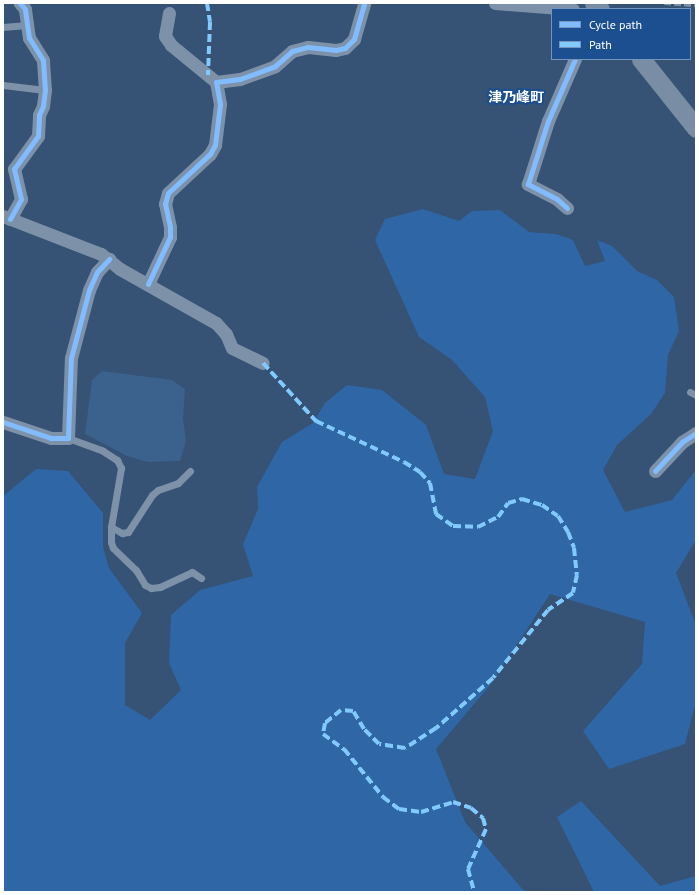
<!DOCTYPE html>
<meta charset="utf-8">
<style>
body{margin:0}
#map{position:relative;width:699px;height:895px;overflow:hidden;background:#365274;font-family:"PT Sans","Noto Sans JP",sans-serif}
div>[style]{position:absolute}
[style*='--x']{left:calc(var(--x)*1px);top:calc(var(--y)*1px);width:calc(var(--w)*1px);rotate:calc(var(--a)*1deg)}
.green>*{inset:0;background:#2f66a5}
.water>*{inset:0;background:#3b618d}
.lane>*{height:7px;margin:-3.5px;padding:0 3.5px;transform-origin:3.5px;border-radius:3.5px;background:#7d92a8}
.street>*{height:13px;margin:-6.5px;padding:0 6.5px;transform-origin:6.5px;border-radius:6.5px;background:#7d92a8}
.secondary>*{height:19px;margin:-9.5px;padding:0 9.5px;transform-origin:9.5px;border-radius:9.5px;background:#798da4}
.rail>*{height:3px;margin-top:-1.5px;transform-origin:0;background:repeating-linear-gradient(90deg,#7e92a7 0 7px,transparent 0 10px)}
.quiet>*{height:4px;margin-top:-2px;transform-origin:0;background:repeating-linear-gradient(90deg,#80caff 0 8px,transparent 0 12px)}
.cycleway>*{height:5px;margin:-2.5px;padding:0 2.5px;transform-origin:2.5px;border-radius:2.5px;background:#80bcff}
span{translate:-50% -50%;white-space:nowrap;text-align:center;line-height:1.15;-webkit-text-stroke:4px #1b4f8f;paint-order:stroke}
.quarter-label{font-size:14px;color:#fff;font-weight:700}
.frame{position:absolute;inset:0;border:4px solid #fff;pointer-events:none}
.legend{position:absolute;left:551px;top:8px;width:140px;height:52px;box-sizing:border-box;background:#1b4f8f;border:1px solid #7695bc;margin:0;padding:5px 7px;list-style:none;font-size:12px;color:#fff}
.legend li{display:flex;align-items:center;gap:8px;height:20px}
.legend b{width:20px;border:1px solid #7695bc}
</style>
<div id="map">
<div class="green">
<div style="clip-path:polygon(423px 209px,459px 221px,472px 211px,500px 210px,529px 232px,556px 234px,573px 240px,585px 266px,605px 261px,597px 240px,612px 246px,637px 271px,657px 280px,674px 297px,679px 331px,668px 355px,665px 393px,651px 414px,617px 445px,603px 470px,625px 512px,672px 500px,696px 470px,696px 540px,676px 573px,696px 625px,696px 702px,685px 744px,609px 769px,583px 731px,642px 664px,645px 622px,550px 594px,491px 684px,436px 749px,465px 822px,525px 892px,3px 892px,3px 496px,36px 469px,68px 471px,103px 513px,103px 547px,109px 568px,142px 613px,125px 643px,125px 705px,150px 720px,181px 690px,169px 663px,171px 615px,200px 590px,253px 576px,243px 544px,258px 509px,257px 487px,282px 442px,313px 423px,325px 403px,347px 385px,382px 390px,426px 425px,444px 474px,475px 479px,493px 431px,485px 397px,452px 360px,419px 337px,375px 240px,385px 219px)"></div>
<div style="clip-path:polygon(581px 801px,660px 886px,696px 876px,696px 892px,594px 892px,557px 817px)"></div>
</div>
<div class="water">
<div style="clip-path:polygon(102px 371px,172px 380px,185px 389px,183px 418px,186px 441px,180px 461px,148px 462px,127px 456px,85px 434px,92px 380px)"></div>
</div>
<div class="lane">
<div style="--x:3;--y:27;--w:24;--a:-5"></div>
<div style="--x:3;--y:85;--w:42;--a:6.8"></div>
<div style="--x:690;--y:392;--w:7;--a:27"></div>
<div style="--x:68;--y:438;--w:37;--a:20"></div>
<div style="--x:103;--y:451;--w:17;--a:33"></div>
<div style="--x:117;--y:460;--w:9;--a:63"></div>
<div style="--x:121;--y:468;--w:60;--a:99.6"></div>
<div style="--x:111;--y:527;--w:15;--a:90"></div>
<div style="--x:111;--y:542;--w:6;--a:72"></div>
<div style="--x:113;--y:548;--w:32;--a:44"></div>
<div style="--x:136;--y:570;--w:17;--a:59"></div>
<div style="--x:145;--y:585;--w:7;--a:27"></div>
<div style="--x:151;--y:588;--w:9;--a:-6"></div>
<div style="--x:160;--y:587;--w:35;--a:-25"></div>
<div style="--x:192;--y:572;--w:11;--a:34"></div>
<div style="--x:111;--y:527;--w:13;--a:29"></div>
<div style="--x:122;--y:533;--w:6;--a:-9"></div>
<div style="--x:128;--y:532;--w:44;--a:-57"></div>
<div style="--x:152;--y:495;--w:8;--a:-40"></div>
<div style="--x:158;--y:490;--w:21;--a:-19"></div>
<div style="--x:178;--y:483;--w:17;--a:-45"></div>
</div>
<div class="street">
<div style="--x:495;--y:3;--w:78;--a:4.4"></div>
<div style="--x:169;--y:13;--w:23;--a:100"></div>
<div style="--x:165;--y:36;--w:11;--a:56"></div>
<div style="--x:171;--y:45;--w:58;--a:39.4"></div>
<div style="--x:567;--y:208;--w:13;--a:-138"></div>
<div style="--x:557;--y:199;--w:33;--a:-153"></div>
<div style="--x:528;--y:184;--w:66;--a:-72.4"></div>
<div style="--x:548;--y:121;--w:68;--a:-66.5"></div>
<div style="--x:3;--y:216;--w:105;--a:21.2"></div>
<div style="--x:101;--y:254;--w:24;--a:38"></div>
<div style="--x:120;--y:269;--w:110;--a:29.4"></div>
<div style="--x:216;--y:323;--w:15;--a:48"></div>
<div style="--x:226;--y:334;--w:15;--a:67"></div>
<div style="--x:232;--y:348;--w:34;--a:26"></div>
<div style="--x:10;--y:219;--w:23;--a:-61"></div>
<div style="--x:21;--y:199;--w:31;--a:-103"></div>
<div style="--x:14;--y:169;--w:41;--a:-54"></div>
<div style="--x:38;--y:136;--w:21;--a:-87"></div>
<div style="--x:39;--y:115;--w:10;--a:-66"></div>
<div style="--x:43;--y:106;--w:16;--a:-83"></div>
<div style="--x:45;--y:90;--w:30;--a:-94"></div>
<div style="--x:43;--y:60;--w:26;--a:-122"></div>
<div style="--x:29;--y:38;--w:29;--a:-98"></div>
<div style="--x:25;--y:9;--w:8;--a:-130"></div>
<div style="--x:148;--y:284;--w:52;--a:-64.9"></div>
<div style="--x:170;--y:237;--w:10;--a:-90"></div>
<div style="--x:170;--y:227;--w:24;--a:-102"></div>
<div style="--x:165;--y:204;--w:11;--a:-75"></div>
<div style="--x:168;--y:193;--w:57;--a:-42.9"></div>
<div style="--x:210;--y:154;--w:10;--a:-61"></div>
<div style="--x:215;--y:145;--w:41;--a:-83"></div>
<div style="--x:220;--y:104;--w:22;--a:-100"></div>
<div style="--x:216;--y:82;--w:24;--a:-7"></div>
<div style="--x:240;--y:79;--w:37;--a:-20"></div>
<div style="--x:275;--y:66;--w:23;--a:-41"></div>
<div style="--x:292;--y:51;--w:16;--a:-14"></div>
<div style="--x:308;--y:47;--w:28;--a:6"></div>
<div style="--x:336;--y:50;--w:9;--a:-13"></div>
<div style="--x:345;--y:48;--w:13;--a:-45"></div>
<div style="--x:354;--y:39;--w:37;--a:-74"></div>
<div style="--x:3;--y:422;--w:51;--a:18.4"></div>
<div style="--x:51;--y:438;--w:17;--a:0"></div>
<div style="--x:68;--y:438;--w:80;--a:-87.9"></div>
<div style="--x:71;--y:358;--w:70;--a:-75.2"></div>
<div style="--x:89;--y:290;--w:20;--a:-66"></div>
<div style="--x:97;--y:272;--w:18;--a:-47"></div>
<div style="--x:655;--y:471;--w:40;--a:-47"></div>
<div style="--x:682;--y:442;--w:17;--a:-33"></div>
</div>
<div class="secondary">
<div style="--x:594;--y:3;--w:8;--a:45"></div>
<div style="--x:641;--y:59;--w:88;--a:51.4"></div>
</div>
<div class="rail">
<div style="--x:664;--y:3;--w:32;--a:4"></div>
</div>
<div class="quiet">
<div style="--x:207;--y:3;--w:19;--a:81"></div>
<div style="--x:210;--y:22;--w:53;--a:92.2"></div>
<div style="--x:263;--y:363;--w:79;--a:47.6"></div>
<div style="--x:316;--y:421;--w:97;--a:25"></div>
<div style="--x:404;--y:462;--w:19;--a:32"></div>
<div style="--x:420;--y:472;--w:15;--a:48"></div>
<div style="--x:430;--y:483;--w:32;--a:79"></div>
<div style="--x:436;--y:514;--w:21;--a:35"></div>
<div style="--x:453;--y:526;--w:25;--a:2"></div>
<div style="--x:478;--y:527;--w:22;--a:-27"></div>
<div style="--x:498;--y:517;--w:17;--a:-54"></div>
<div style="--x:508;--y:503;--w:15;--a:-16"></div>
<div style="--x:522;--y:499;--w:21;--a:17"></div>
<div style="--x:542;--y:505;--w:19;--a:35"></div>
<div style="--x:558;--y:516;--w:19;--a:58"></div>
<div style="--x:568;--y:532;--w:17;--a:69"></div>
<div style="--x:574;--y:548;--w:27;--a:84"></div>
<div style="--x:577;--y:575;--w:18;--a:103"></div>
<div style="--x:573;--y:593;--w:30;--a:146"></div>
<div style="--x:548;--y:610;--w:87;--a:129"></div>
<div style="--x:493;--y:678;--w:76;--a:138.7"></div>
<div style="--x:436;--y:728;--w:37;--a:147"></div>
<div style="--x:405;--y:748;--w:26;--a:-171"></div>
<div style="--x:379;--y:744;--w:21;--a:-135"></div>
<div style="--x:364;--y:729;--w:21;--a:-121"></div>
<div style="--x:353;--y:711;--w:12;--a:-175"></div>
<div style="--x:341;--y:710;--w:21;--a:141"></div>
<div style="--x:325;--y:723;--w:11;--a:100"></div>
<div style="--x:323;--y:734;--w:26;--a:36"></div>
<div style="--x:344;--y:749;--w:62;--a:50.9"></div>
<div style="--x:383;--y:797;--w:20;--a:37"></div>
<div style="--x:399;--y:809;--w:22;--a:8"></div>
<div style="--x:421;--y:812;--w:34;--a:-17"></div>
<div style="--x:453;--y:802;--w:19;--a:18"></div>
<div style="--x:471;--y:808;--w:16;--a:40"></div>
<div style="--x:483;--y:818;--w:11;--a:75"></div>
<div style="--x:486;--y:829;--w:44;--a:114.2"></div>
<div style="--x:468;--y:869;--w:24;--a:75"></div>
</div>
<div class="cycleway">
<div style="--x:567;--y:208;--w:13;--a:-138"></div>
<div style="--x:557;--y:199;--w:33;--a:-153"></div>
<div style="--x:528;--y:184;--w:66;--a:-72.4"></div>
<div style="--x:548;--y:121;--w:68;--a:-66.5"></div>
<div style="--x:10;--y:219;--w:23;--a:-61"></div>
<div style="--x:21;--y:199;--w:31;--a:-103"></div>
<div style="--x:14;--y:169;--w:41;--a:-54"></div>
<div style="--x:38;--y:136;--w:21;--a:-87"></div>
<div style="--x:39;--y:115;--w:10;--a:-66"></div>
<div style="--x:43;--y:106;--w:16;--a:-83"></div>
<div style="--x:45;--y:90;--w:30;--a:-94"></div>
<div style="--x:43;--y:60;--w:26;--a:-122"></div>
<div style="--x:29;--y:38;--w:29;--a:-98"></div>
<div style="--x:25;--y:9;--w:8;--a:-130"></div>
<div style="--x:148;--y:284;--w:52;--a:-64.9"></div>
<div style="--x:170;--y:237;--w:10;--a:-90"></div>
<div style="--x:170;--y:227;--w:24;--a:-102"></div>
<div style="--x:165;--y:204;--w:11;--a:-75"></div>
<div style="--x:168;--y:193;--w:57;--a:-42.9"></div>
<div style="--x:210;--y:154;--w:10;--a:-61"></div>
<div style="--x:215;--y:145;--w:41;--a:-83"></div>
<div style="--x:220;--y:104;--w:22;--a:-100"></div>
<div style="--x:216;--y:82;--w:24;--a:-7"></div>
<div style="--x:240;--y:79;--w:37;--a:-20"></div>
<div style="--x:275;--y:66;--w:23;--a:-41"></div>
<div style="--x:292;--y:51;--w:16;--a:-14"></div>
<div style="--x:308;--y:47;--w:28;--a:6"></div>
<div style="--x:336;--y:50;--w:9;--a:-13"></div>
<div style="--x:345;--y:48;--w:13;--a:-45"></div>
<div style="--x:354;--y:39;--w:37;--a:-74"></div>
<div style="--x:3;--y:422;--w:51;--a:18.4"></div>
<div style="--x:51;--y:438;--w:17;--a:0"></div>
<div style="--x:68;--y:438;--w:80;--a:-87.9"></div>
<div style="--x:71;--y:358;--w:70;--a:-75.2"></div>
<div style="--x:89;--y:290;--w:20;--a:-66"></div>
<div style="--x:97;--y:272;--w:18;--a:-47"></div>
<div style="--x:655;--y:471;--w:40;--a:-47"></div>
<div style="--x:682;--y:442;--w:17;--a:-33"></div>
</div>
<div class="quarter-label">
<span style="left:516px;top:97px">津乃峰町</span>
</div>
<div class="frame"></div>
<ul class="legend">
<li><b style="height:5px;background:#80bcff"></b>Cycle path</li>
<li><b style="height:5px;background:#80caff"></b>Path</li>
</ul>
</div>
